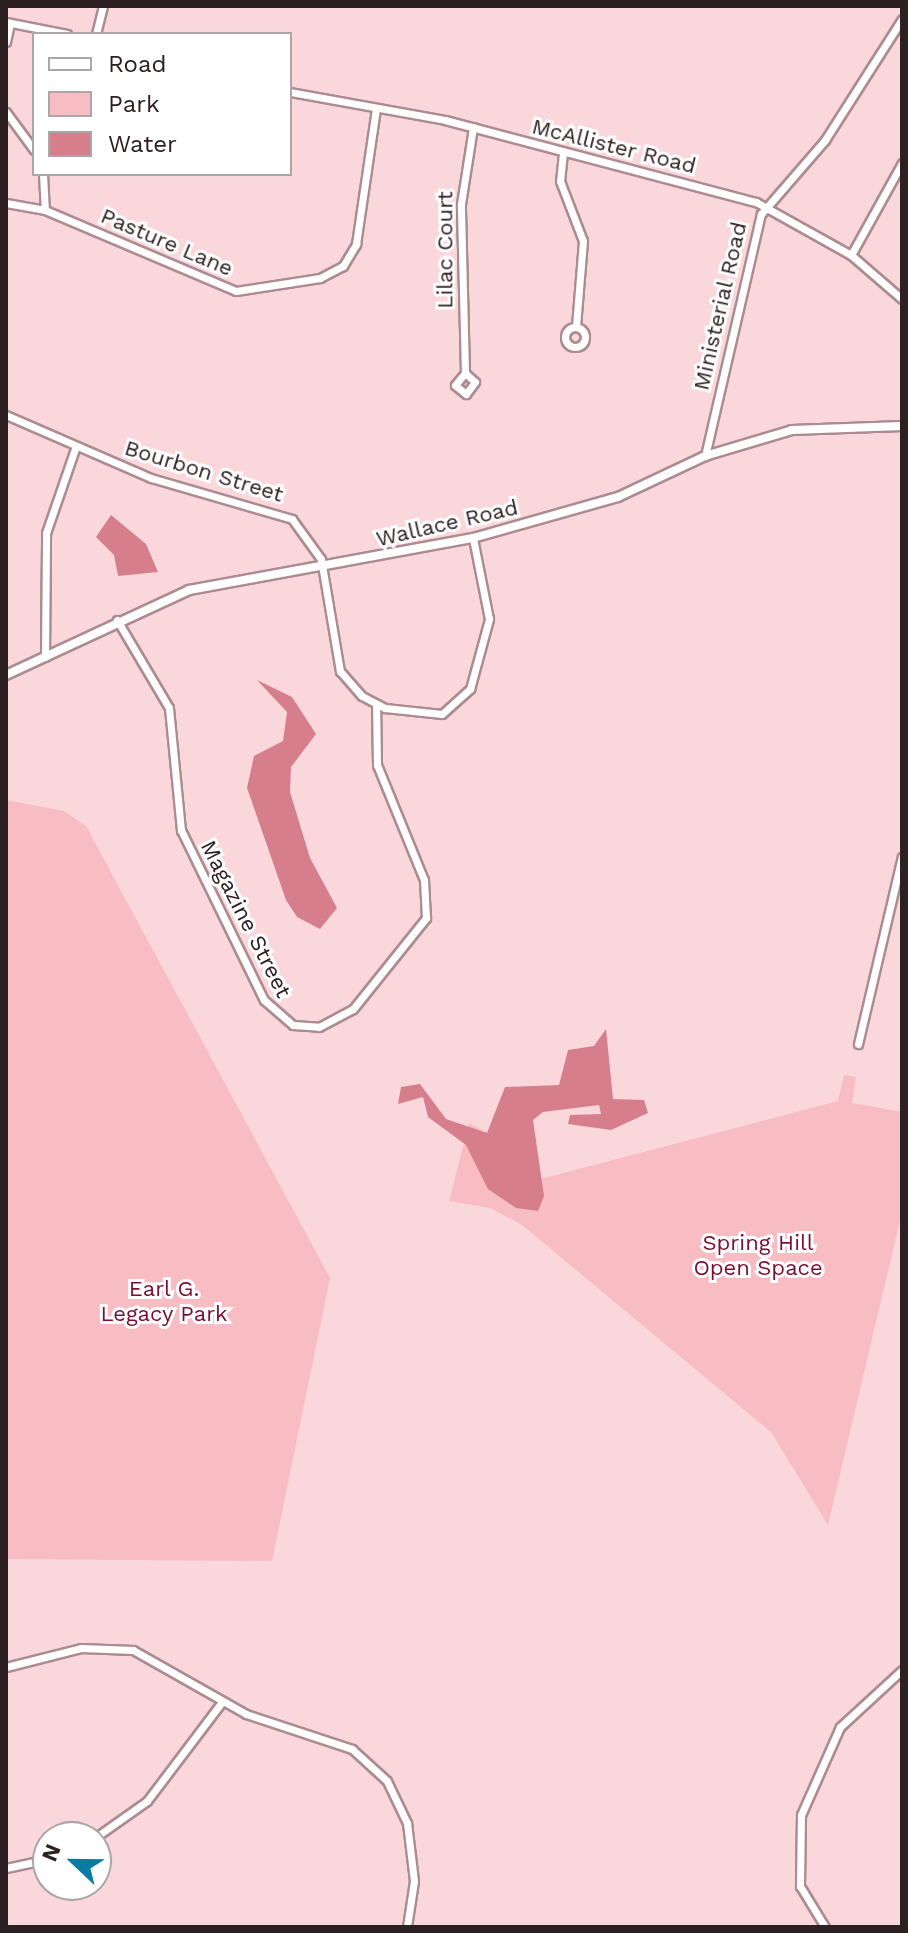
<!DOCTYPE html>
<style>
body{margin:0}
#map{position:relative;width:908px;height:1933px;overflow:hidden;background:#f9d7db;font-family:"Work Sans",sans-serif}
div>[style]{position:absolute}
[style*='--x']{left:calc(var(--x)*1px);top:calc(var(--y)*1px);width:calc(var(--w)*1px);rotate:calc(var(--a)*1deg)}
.green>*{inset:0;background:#f8bcc3}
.water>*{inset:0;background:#d67e8c}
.roads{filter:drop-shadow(2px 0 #ac8c90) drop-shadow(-2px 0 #ac8c90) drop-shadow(0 2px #ac8c90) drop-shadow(0 -2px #ac8c90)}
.minor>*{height:7px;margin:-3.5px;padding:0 3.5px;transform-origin:3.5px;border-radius:3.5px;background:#fff}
.minor>.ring{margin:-3.5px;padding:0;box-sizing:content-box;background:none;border:7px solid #fff;border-radius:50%}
.tertiary>*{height:8px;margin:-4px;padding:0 4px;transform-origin:4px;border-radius:4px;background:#fff}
span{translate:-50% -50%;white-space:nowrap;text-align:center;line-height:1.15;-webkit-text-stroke:6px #fff;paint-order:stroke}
.street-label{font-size:22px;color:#2d2022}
.park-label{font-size:22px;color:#7a0e30}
.frame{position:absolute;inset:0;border:8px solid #2d2022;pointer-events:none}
.legend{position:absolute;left:32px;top:32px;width:260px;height:144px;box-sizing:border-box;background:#fff;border:2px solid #aba6a7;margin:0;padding:10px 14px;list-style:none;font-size:24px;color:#2d2022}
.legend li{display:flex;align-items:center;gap:16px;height:40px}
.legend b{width:40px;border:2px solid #aba6a7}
.north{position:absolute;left:32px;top:1821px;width:80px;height:80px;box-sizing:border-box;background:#fff;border:2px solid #aba6a7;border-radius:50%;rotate:292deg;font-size:22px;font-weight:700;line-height:32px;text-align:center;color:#2d2022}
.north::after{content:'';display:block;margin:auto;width:28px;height:36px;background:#0b7ba4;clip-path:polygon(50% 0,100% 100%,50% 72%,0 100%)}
</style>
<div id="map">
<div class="green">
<div style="clip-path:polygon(6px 800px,64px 811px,86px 826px,330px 1278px,272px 1561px,6px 1559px)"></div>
<div style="clip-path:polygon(844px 1075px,856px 1077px,852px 1103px,902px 1112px,902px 1212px,828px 1525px,771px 1432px,522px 1225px,490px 1208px,449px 1201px,469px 1123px,512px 1146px,529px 1182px,838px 1101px)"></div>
</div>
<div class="water">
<div style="clip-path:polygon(111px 515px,146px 544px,158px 572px,118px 576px,114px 555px,96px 537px)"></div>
<div style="clip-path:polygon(257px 680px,292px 697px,316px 734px,291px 767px,290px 792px,310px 858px,337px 908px,320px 929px,297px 917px,286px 900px,247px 788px,254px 756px,283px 741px,287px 712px)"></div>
<div style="clip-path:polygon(606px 1029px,613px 1099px,644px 1100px,648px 1113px,611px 1130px,568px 1124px,570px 1115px,601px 1114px,599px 1105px,543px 1112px,533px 1120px,544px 1196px,538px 1211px,516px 1208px,488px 1189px,466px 1145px,428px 1117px,423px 1097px,398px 1104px,401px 1087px,420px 1084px,446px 1119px,487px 1133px,505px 1087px,559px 1085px,568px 1050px,594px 1046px)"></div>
</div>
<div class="roads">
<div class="minor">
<div style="--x:6;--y:22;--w:62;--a:11.1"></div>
<div style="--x:96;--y:34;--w:29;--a:-76"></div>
<div style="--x:6;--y:42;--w:19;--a:-78"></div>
<div style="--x:290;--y:92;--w:158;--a:10.2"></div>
<div style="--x:445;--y:120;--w:322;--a:14.8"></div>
<div style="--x:756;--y:202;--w:109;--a:29.2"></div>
<div style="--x:851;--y:255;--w:67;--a:40.8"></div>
<div style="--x:6;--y:112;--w:47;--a:53.6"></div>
<div style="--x:563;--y:153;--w:28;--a:96"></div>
<div style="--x:560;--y:181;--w:64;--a:69"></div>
<div style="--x:583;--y:241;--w:86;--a:94.7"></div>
<div style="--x:43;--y:174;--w:36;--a:87"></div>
<div style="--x:6;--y:203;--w:40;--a:10"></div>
<div style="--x:45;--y:210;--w:207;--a:23"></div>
<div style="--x:236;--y:291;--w:85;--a:-8.8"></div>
<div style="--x:320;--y:278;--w:26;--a:-28"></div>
<div style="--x:343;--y:266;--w:26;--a:-59"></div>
<div style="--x:356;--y:244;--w:136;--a:-81.6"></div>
<div style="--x:851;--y:255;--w:105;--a:-61"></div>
<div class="ring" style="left:565px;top:327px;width:13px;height:13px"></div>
<div style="--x:465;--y:373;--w:13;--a:42"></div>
<div style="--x:475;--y:382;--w:15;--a:127"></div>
<div style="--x:466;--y:394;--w:14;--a:-141"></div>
<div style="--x:455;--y:385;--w:16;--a:-50"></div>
<div style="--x:465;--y:373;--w:169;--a:-91.4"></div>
<div style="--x:461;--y:204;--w:78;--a:-81.1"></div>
<div style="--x:6;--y:415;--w:158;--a:23.5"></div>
<div style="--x:151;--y:478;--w:147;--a:16.2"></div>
<div style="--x:292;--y:519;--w:49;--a:54.1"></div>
<div style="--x:321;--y:559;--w:114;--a:80.4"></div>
<div style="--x:340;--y:671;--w:33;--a:49"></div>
<div style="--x:362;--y:696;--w:26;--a:28"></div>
<div style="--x:385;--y:708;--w:57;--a:6"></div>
<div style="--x:442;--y:714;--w:38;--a:-42"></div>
<div style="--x:470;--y:689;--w:73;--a:-74.8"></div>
<div style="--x:489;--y:619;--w:83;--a:-101.2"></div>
<div style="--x:705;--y:456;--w:248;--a:-77"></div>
<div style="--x:761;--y:214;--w:98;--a:-49.1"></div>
<div style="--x:825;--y:140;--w:143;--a:-57.5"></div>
<div style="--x:117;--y:620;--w:102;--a:59.4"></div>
<div style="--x:169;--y:708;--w:123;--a:84.4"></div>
<div style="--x:181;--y:830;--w:189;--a:64"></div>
<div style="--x:264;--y:1000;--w:38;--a:41"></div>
<div style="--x:293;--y:1025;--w:26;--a:4"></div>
<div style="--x:319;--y:1027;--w:38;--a:-28"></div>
<div style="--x:353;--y:1009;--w:117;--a:-51.3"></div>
<div style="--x:426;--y:918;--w:38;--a:-93"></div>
<div style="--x:424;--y:880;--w:124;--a:-112.2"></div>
<div style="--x:377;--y:765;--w:61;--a:-90.9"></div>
<div style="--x:45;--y:657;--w:124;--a:-89.5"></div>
<div style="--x:46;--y:533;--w:92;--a:-71"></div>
<div style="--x:858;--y:1044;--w:192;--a:-76.8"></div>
<div style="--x:6;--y:1667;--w:77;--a:-14.2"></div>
<div style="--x:81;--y:1648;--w:52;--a:2.2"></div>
<div style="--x:133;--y:1650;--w:130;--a:29.5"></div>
<div style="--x:246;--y:1714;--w:112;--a:18.3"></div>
<div style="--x:352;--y:1749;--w:47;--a:42.4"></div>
<div style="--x:387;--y:1781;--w:47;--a:64.5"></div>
<div style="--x:407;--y:1823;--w:58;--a:83.1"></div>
<div style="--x:414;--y:1881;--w:47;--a:98.7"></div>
<div style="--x:96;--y:1837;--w:62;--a:-35.2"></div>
<div style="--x:147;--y:1801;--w:123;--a:-52.9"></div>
<div style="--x:6;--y:1868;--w:43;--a:-12.1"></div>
<div style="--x:825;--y:1927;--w:48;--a:-121.4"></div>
<div style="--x:800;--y:1886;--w:71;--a:-89.2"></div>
<div style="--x:801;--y:1815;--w:96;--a:-66.1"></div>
<div style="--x:840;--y:1727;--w:84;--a:-42.6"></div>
</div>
<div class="tertiary">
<div style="--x:6;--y:675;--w:202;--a:-24.9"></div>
<div style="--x:189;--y:590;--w:289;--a:-10.4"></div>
<div style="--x:473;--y:538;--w:151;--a:-15.8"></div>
<div style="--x:618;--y:497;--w:96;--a:-25.2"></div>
<div style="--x:705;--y:456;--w:91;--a:-16.6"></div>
<div style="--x:792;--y:430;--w:110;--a:-2.1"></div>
</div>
</div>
<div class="street-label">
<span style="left:614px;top:146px;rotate:14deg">McAllister Road</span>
<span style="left:167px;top:242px;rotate:23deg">Pasture Lane</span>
<span style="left:445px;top:250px;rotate:-90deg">Lilac Court</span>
<span style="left:720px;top:306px;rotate:-77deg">Ministerial Road</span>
<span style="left:204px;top:471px;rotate:17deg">Bourbon Street</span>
<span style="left:447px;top:523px;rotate:-13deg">Wallace Road</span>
<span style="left:246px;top:919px;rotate:63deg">Magazine Street</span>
</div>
<div class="park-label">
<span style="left:758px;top:1255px">Spring Hill<br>Open Space</span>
<span style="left:164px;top:1301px">Earl G.<br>Legacy Park</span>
</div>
<div class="frame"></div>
<ul class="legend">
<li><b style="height:10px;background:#fff"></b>Road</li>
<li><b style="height:22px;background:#f8bcc3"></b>Park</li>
<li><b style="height:22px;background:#d67e8c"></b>Water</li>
</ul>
<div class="north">N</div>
</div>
